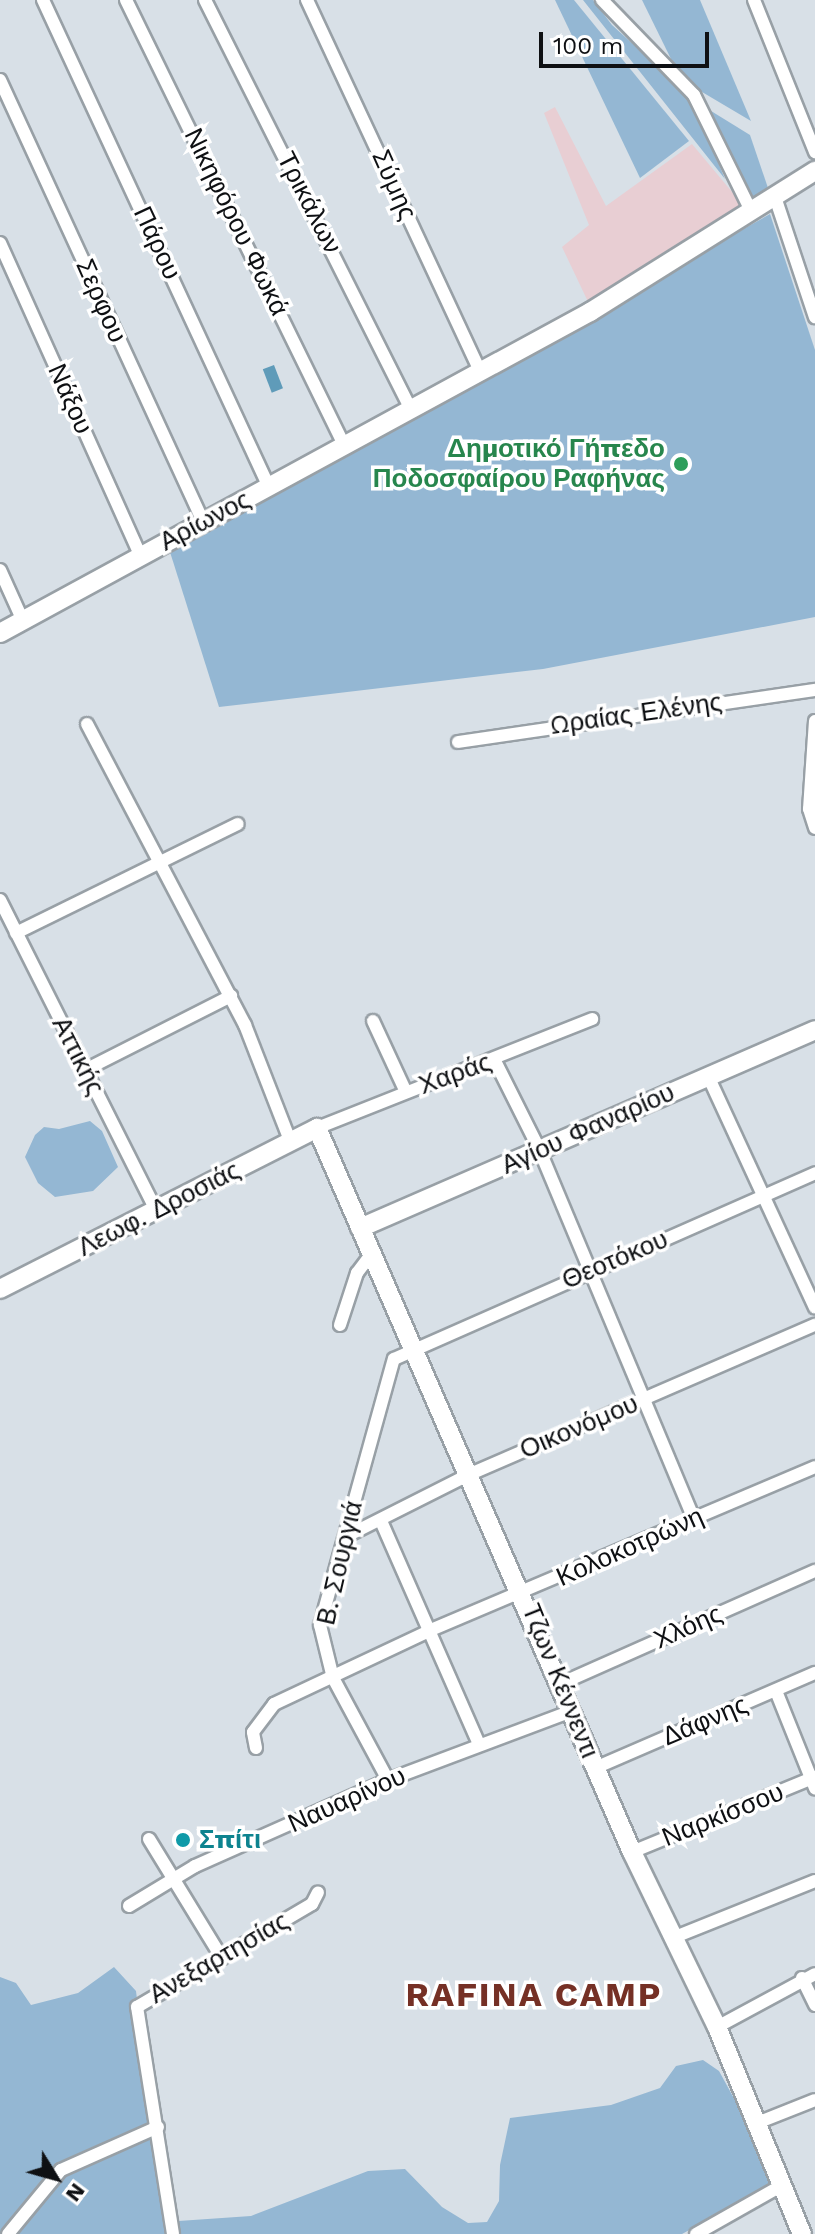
<!DOCTYPE html>
<meta charset="utf-8">
<style>
body{margin:0}
#map{position:relative;width:815px;height:2234px;overflow:hidden;background:#d8e0e7;font-family:"Work Sans",sans-serif}
div>[style]{position:absolute}
[style*='--x']{left:calc(var(--x)*1px);top:calc(var(--y)*1px);width:calc(var(--w)*1px);rotate:calc(var(--a)*1deg)}
.commercial>*{inset:0;background:#e8ced3}
.green>*{inset:0;background:#94b7d3}
.water>*{inset:0;background:#5f9bb9;transform-origin:0 0}
.roads{filter:drop-shadow(2px 0 #98a0a6) drop-shadow(-2px 0 #98a0a6) drop-shadow(0 2px #98a0a6) drop-shadow(0 -2px #98a0a6)}
.street>*{height:12px;margin:-6px;padding:0 6px;transform-origin:6px;border-radius:6px;background:#fff}
.secondary>*{height:18px;margin:-9px;padding:0 9px;transform-origin:9px;border-radius:9px;background:#fff}
.dots>*{width:22px;height:22px;translate:-50% -50%;box-sizing:border-box;border:4px solid #fff;border-radius:50%}
span{translate:-50% -50%;white-space:nowrap;text-align:center;line-height:1.15;-webkit-text-stroke:7px #fff;paint-order:stroke}
.street-label{font-size:26px;color:#0e1013}
.leisure-label{font-size:26px;color:#27864d;font-weight:700}
.right{translate:-100% -50%;text-align:right}
.culture-label{font-size:26px;color:#0d838f;font-weight:700}
.left{translate:0 -50%;text-align:left}
.district-label{font-size:34px;color:#753025;font-weight:700;letter-spacing:2px}
.north{position:absolute;left:16px;top:2138px;width:80px;height:80px;-webkit-text-stroke:6px #fff;paint-order:stroke;rotate:127deg;font-size:22px;font-weight:700;line-height:32px;text-align:center;color:#0e1013}
.north::after{content:'';display:block;margin:auto;width:28px;height:36px;background:#0e1013;clip-path:polygon(50% 0,100% 100%,50% 72%,0 100%)}
.scale{position:absolute;left:539px;top:32px;width:170px;height:36px;box-sizing:border-box;border:4px solid #0e1013;border-top:0;padding-left:10px;font-size:24px;line-height:28px;white-space:nowrap;color:#0e1013;-webkit-text-stroke:6px #fff;paint-order:stroke}
</style>
<div id="map">
<div class="commercial">
<div style="clip-path:polygon(555px 107px,606px 206px,692px 144px,743px 205px,591px 308px,562px 247px,589px 225px,544px 113px)"></div>
</div>
<div class="green">
<div style="clip-path:polygon(555px 0,574px 0,689px 141px,640px 178px)"></div>
<div style="clip-path:polygon(583px 0,593px 0,612px 25px,691px 97px,725px 179px)"></div>
<div style="clip-path:polygon(642px 0,700px 0,751px 121px,697px 89px,671px 59px)"></div>
<div style="clip-path:polygon(703px 106px,750px 135px,768px 188px,749px 199px)"></div>
<div style="clip-path:polygon(770px 214px,815px 350px,815px 617px,543px 669px,219px 707px,170px 552px)"></div>
<div style="clip-path:polygon(90px 1121px,102px 1131px,118px 1167px,93px 1191px,55px 1197px,38px 1183px,25px 1157px,35px 1135px,44px 1127px,59px 1129px)"></div>
<div style="clip-path:polygon(114px 1967px,136px 1991px,164px 2222px,251px 2216px,368px 2171px,405px 2169px,442px 2207px,468px 2223px,487px 2222px,499px 2201px,500px 2165px,510px 2118px,611px 2105px,660px 2088px,676px 2066px,703px 2060px,719px 2071px,764px 2153px,774px 2184px,682px 2234px,0 2234px,0 1977px,16px 1983px,31px 2005px,78px 1993px)"></div>
</div>
<div class="water">
<div style="left:274px;top:365px;width:25px;height:12px;rotate:69deg"></div>
</div>
<div class="roads">
<div class="street">
<div style="--x:43;--y:0;--w:537;--a:65.11"></div>
<div style="--x:126;--y:0;--w:496;--a:63.9"></div>
<div style="--x:205;--y:0;--w:456;--a:63.3"></div>
<div style="--x:307;--y:0;--w:409;--a:65"></div>
<div style="--x:602;--y:0;--w:132;--a:45.9"></div>
<div style="--x:694;--y:95;--w:127;--a:63.8"></div>
<div style="--x:754;--y:0;--w:164;--a:68.1"></div>
<div style="--x:0;--y:80;--w:485;--a:65.3"></div>
<div style="--x:774;--y:194;--w:130;--a:71.6"></div>
<div style="--x:0;--y:243;--w:342;--a:65.8"></div>
<div style="--x:0;--y:570;--w:56;--a:65.7"></div>
<div style="--x:815;--y:721;--w:88;--a:93.9"></div>
<div style="--x:809;--y:809;--w:20;--a:72"></div>
<div style="--x:87;--y:724;--w:340;--a:62.3"></div>
<div style="--x:245;--y:1025;--w:121;--a:68.7"></div>
<div style="--x:458;--y:742;--w:361;--a:-8.3"></div>
<div style="--x:0;--y:900;--w:349;--a:63.3"></div>
<div style="--x:16;--y:933;--w:247;--a:-26.2"></div>
<div style="--x:373;--y:1021;--w:78;--a:65.1"></div>
<div style="--x:495;--y:1061;--w:101;--a:63.4"></div>
<div style="--x:540;--y:1151;--w:399;--a:67.3"></div>
<div style="--x:85;--y:1070;--w:164;--a:-26.9"></div>
<div style="--x:708;--y:1076;--w:255;--a:65.2"></div>
<div style="--x:317;--y:1128;--w:296;--a:-21.6"></div>
<div style="--x:340;--y:1325;--w:55;--a:-71.9"></div>
<div style="--x:357;--y:1273;--w:25;--a:-53"></div>
<div style="--x:381;--y:1521;--w:244;--a:66.3"></div>
<div style="--x:347;--y:1536;--w:138;--a:-26.8"></div>
<div style="--x:470;--y:1474;--w:376;--a:-23.4"></div>
<div style="--x:562;--y:1683;--w:277;--a:-23.9"></div>
<div style="--x:776;--y:1691;--w:105;--a:68.1"></div>
<div style="--x:256;--y:1748;--w:16;--a:-101"></div>
<div style="--x:253;--y:1732;--w:35;--a:-53"></div>
<div style="--x:274;--y:1704;--w:174;--a:-25.2"></div>
<div style="--x:431;--y:1630;--w:417;--a:-23"></div>
<div style="--x:595;--y:1768;--w:240;--a:-23.4"></div>
<div style="--x:388;--y:1780;--w:116;--a:-118.3"></div>
<div style="--x:333;--y:1678;--w:55;--a:-103.8"></div>
<div style="--x:320;--y:1625;--w:276;--a:-74.5"></div>
<div style="--x:394;--y:1359;--w:460;--a:-23.8"></div>
<div style="--x:149;--y:1839;--w:140;--a:58.5"></div>
<div style="--x:632;--y:1852;--w:198;--a:-22.3"></div>
<div style="--x:129;--y:1906;--w:77;--a:-31.2"></div>
<div style="--x:195;--y:1866;--w:211;--a:-24"></div>
<div style="--x:388;--y:1780;--w:197;--a:-20.6"></div>
<div style="--x:675;--y:1937;--w:151;--a:-21.8"></div>
<div style="--x:802;--y:1978;--w:30;--a:64"></div>
<div style="--x:717;--y:2027;--w:111;--a:-28.4"></div>
<div style="--x:757;--y:2123;--w:62;--a:-21.6"></div>
<div style="--x:8;--y:2234;--w:83;--a:-50.4"></div>
<div style="--x:61;--y:2170;--w:106;--a:-23.9"></div>
<div style="--x:173;--y:2234;--w:230;--a:-99"></div>
<div style="--x:137;--y:2007;--w:203;--a:-30.5"></div>
<div style="--x:312;--y:1904;--w:13;--a:-63"></div>
<div style="--x:696;--y:2234;--w:98;--a:-29.5"></div>
</div>
<div class="secondary">
<div style="--x:0;--y:633;--w:672;--a:-28.55"></div>
<div style="--x:590;--y:312;--w:266;--a:-32.1"></div>
<div style="--x:360;--y:1228;--w:496;--a:-23.5"></div>
<div style="--x:0;--y:1289;--w:356;--a:-26.9"></div>
<div style="--x:317;--y:1128;--w:790;--a:66.49"></div>
<div style="--x:632;--y:1852;--w:195;--a:64.1"></div>
<div style="--x:717;--y:2027;--w:224;--a:67.7"></div>
</div>
</div>
<div class="dots">
<div style="left:681px;top:464px;background:#2e9e5b"></div>
<div style="left:183px;top:1840px;background:#0f9aa8"></div>
</div>
<div class="street-label">
<span style="left:394px;top:185px;rotate:66deg">Σύμης</span>
<span style="left:309px;top:203px;rotate:63deg">Τρικάλων</span>
<span style="left:236px;top:222px;rotate:64deg">Νικηφόρου Φωκά</span>
<span style="left:157px;top:243px;rotate:65deg">Πάρου</span>
<span style="left:101px;top:301px;rotate:66deg">Σερφου</span>
<span style="left:70px;top:399px;rotate:66deg">Νάξου</span>
<span style="left:205px;top:521px;rotate:-28deg">Αρίωνος</span>
<span style="left:636px;top:714px;rotate:-8deg">Ωραίας Ελένης</span>
<span style="left:78px;top:1056px;rotate:63deg">Αττικής</span>
<span style="left:455px;top:1074px;rotate:-20deg">Χαράς</span>
<span style="left:588px;top:1129px;rotate:-24deg">Αγίου Φαναρίου</span>
<span style="left:159px;top:1209px;rotate:-27deg">Λεωφ. Δροσιάς</span>
<span style="left:615px;top:1260px;rotate:-23deg">Θεοτόκου</span>
<span style="left:579px;top:1427px;rotate:-23deg">Οικονόμου</span>
<span style="left:630px;top:1547px;rotate:-24deg">Κολοκοτρώνη</span>
<span style="left:340px;top:1563px;rotate:-77deg">Β. Σουργιά</span>
<span style="left:688px;top:1627px;rotate:-24deg">Χλόης</span>
<span style="left:560px;top:1681px;rotate:68deg">Τζων Κέννεντι</span>
<span style="left:705px;top:1721px;rotate:-23deg">Δάφνης</span>
<span style="left:347px;top:1800px;rotate:-24deg">Ναυαρίνου</span>
<span style="left:723px;top:1815px;rotate:-22deg">Ναρκίσσου</span>
<span style="left:219px;top:1958px;rotate:-30deg">Ανεξαρτησίας</span>
</div>
<div class="leisure-label">
<span class="right" style="left:665px;top:464px">Δημοτικό Γήπεδο<br>Ποδοσφαίρου Ραφήνας</span>
</div>
<div class="culture-label">
<span class="left" style="left:199px;top:1840px">Σπίτι</span>
</div>
<div class="district-label">
<span style="left:534px;top:1995px">RAFINA CAMP</span>
</div>
<div class="north">N</div>
<div class="scale">100 m</div>
</div>
